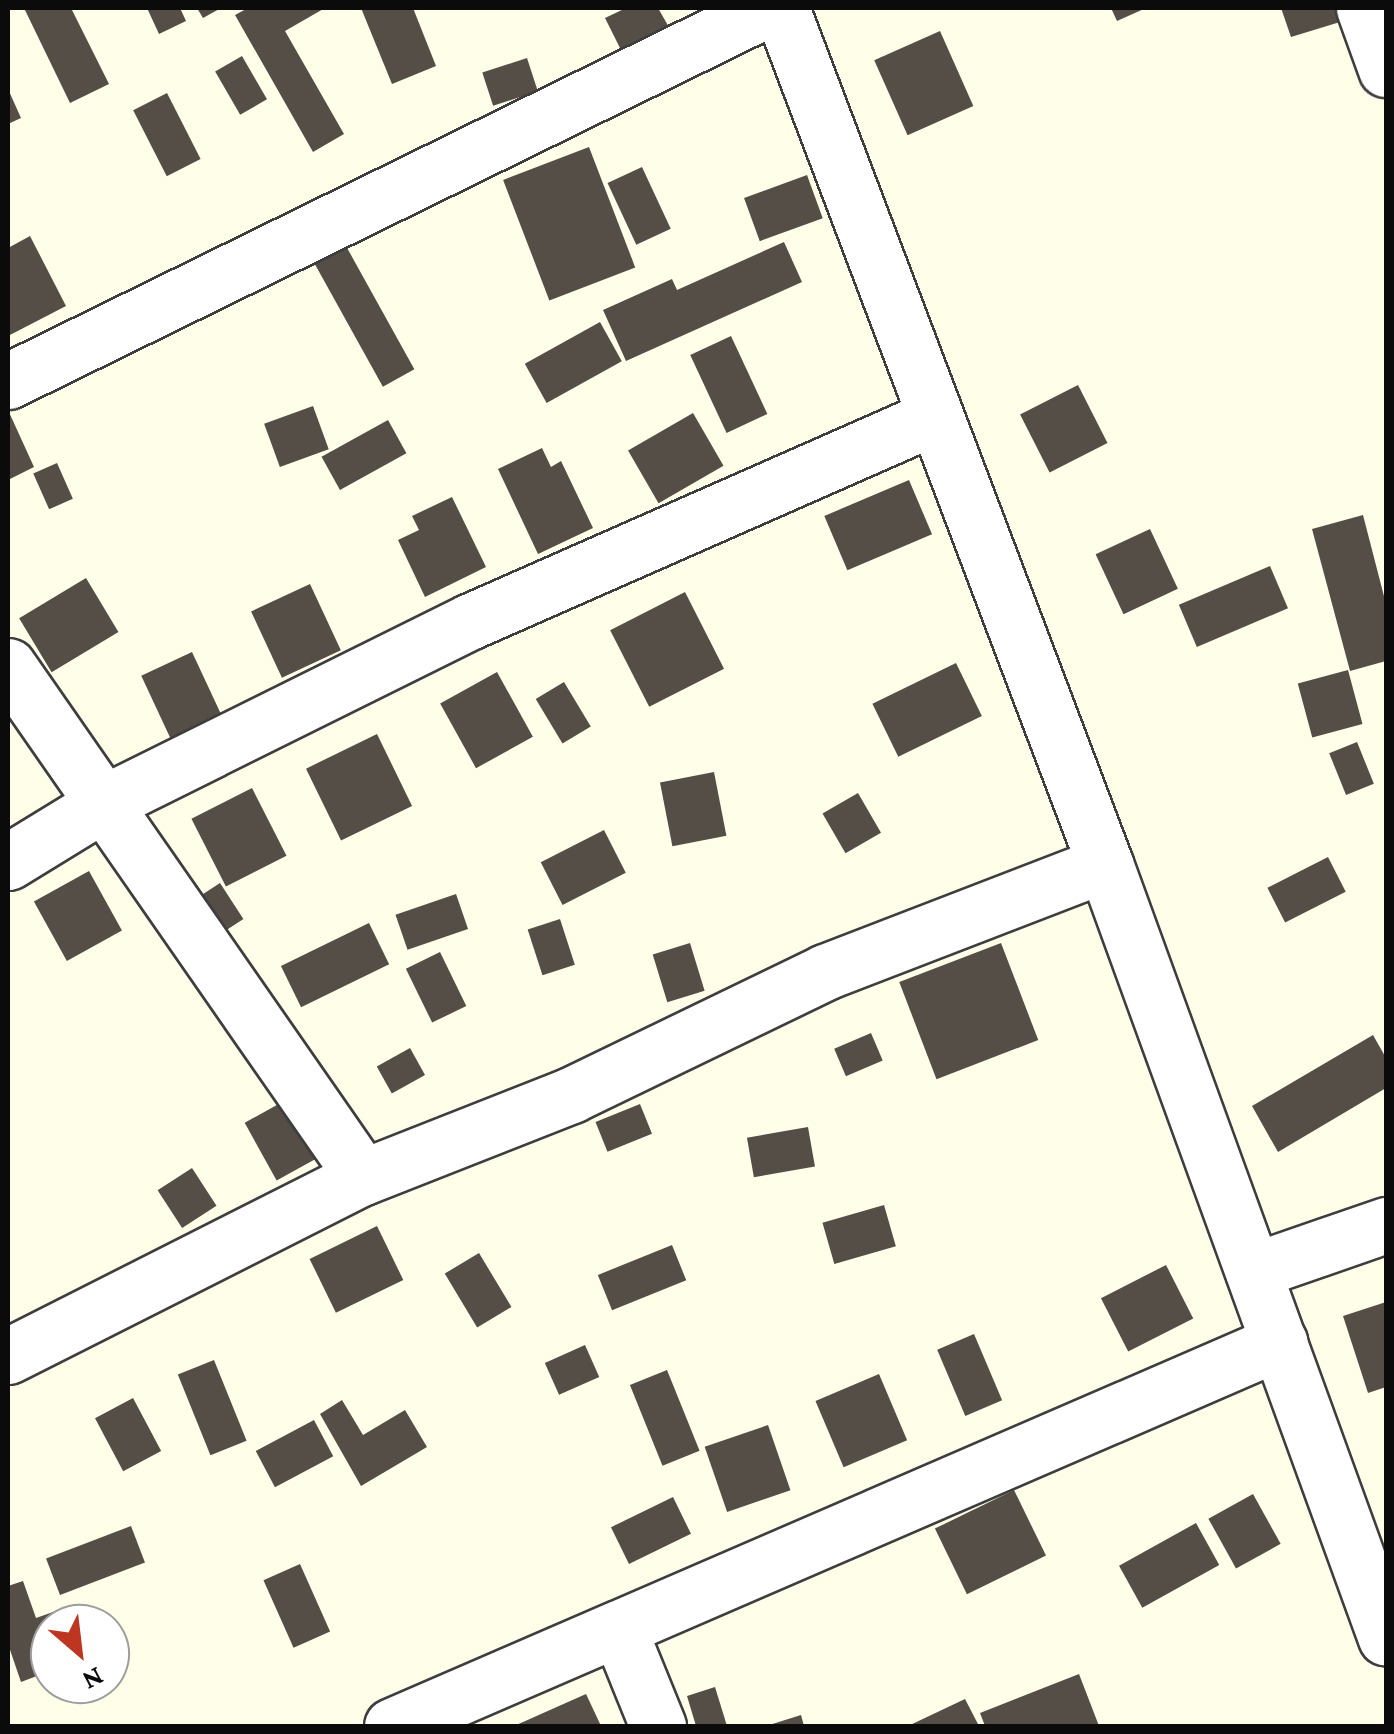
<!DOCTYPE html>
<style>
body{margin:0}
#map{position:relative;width:1394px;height:1734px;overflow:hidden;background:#ffffe9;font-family:"Crimson Pro",serif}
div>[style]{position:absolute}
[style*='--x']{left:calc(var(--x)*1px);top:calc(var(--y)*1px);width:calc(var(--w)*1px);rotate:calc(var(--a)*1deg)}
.building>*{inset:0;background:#544e47;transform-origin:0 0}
.roads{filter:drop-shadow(2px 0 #3e3e3e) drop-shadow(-2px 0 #3e3e3e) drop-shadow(0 2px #3e3e3e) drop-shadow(0 -2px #3e3e3e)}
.street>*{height:55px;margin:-27.5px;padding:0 27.5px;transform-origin:27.5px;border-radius:27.5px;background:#fff}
span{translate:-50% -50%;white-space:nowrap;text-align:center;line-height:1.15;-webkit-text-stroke:10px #fff;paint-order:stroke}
.frame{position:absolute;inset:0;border:10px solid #0b0b0b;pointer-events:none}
.north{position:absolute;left:30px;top:1604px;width:100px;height:100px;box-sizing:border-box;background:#fff;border:2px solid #9d9d9d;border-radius:50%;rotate:152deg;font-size:28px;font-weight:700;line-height:40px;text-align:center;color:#0b0b0b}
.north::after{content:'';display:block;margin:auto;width:35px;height:45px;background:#be3621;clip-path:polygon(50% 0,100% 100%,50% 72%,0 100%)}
</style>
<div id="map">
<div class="building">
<div style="clip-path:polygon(24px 8px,71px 8px,109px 84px,70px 103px)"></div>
<div style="clip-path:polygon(147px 8px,180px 8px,186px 21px,159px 34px)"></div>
<div style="clip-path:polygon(197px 8px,221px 8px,203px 18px)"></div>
<div style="clip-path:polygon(248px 8px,325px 8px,285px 31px,344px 134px,313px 152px,235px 15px)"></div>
<div style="clip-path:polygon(361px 8px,413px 8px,436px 66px,392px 84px)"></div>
<div style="clip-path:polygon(626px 8px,658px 8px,670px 29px,623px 54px,605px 18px)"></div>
<div style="clip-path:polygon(1111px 8px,1146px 8px,1117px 21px)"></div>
<div style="clip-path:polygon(1281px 8px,1336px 8px,1340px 22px,1291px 37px)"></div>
<div style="left:940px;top:31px;width:82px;height:72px;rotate:66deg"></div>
<div style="left:242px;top:56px;width:50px;height:31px;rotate:60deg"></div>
<div style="left:527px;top:58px;width:35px;height:47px;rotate:72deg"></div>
<div style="clip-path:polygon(8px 89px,21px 118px,8px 124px)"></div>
<div style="left:167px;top:93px;width:74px;height:38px;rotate:63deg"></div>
<div style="left:589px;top:147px;width:129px;height:92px;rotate:69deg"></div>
<div style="left:642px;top:167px;width:68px;height:38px;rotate:65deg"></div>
<div style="left:807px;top:175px;width:46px;height:67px;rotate:70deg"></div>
<div style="clip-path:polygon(30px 236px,66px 306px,8px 336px,8px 248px)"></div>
<div style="clip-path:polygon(784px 242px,802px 282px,626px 361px,603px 310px,672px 279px,677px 290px)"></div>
<div style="left:346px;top:246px;width:141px;height:36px;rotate:61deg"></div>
<div style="left:600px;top:322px;width:45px;height:86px;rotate:61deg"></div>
<div style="left:731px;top:336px;width:86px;height:45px;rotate:65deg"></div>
<div style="left:1078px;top:385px;width:65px;height:65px;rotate:63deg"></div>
<div style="left:313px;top:406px;width:46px;height:52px;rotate:70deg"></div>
<div style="clip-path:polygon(8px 410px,34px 467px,8px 480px)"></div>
<div style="left:693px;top:413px;width:61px;height:75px;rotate:60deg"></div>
<div style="left:388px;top:420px;width:38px;height:76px;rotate:61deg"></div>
<div style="clip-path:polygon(542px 448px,551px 467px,561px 461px,593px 528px,538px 554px,498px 469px)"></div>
<div style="left:57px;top:463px;width:39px;height:26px;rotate:66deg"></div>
<div style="left:909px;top:480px;width:59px;height:92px;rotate:67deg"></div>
<div style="clip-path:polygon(452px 497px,486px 567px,425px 597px,398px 540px,419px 530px,412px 516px)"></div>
<div style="clip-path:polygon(1363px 515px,1386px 604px,1386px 661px,1350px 671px,1312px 529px)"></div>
<div style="left:1150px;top:529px;width:66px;height:60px;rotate:65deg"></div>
<div style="left:1270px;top:566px;width:46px;height:99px;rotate:67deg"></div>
<div style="left:86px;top:578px;width:63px;height:78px;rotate:59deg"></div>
<div style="left:310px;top:584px;width:73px;height:65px;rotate:65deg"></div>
<div style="left:685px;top:592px;width:86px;height:84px;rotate:63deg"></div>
<div style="left:192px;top:652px;width:69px;height:56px;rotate:65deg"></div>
<div style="left:956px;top:663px;width:59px;height:93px;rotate:64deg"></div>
<div style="left:1348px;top:670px;width:56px;height:52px;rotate:75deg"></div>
<div style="left:497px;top:672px;width:74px;height:65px;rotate:61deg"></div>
<div style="left:564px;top:682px;width:52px;height:33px;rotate:59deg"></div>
<div style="left:377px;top:734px;width:80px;height:79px;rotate:64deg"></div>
<div style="left:1357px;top:742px;width:45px;height:30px;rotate:68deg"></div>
<div style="left:714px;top:772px;width:65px;height:55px;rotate:79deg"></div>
<div style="left:252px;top:788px;width:76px;height:68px;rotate:63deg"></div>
<div style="left:858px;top:793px;width:46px;height:41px;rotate:60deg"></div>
<div style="left:604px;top:830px;width:48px;height:71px;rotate:63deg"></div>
<div style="left:1328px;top:857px;width:39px;height:68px;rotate:63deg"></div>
<div style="left:89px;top:871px;width:68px;height:63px;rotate:61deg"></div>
<div style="left:220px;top:883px;width:43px;height:33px;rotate:57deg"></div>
<div style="left:456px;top:894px;width:37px;height:64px;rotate:71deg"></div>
<div style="left:560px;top:919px;width:48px;height:34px;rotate:72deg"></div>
<div style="left:369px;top:923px;width:46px;height:98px;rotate:64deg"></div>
<div style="left:690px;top:943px;width:50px;height:39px;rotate:73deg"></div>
<div style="left:1001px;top:943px;width:104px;height:109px;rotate:69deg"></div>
<div style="left:440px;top:952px;width:60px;height:38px;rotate:64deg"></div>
<div style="left:871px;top:1033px;width:30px;height:40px;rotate:67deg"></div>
<div style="clip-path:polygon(1373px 1035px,1386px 1058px,1386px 1088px,1278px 1152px,1252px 1106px)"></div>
<div style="left:410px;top:1048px;width:31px;height:38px;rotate:61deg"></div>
<div style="left:284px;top:1101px;width:66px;height:45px;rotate:61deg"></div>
<div style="left:640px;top:1104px;width:32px;height:48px;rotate:68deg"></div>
<div style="left:808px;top:1127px;width:40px;height:62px;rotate:80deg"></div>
<div style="left:192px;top:1168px;width:45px;height:41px;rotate:57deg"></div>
<div style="left:884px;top:1205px;width:43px;height:64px;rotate:74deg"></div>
<div style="left:377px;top:1226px;width:60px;height:75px;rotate:64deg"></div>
<div style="left:672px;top:1245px;width:38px;height:80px;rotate:68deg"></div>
<div style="left:479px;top:1253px;width:63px;height:40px;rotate:59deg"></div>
<div style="left:1166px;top:1265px;width:60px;height:73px;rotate:63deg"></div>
<div style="clip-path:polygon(1386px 1302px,1386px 1387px,1368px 1393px,1343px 1316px)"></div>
<div style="left:974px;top:1334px;width:72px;height:40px;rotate:67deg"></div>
<div style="left:585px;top:1345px;width:35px;height:44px;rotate:66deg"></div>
<div style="left:214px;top:1360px;width:87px;height:39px;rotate:68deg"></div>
<div style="left:667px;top:1370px;width:87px;height:40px;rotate:68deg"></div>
<div style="left:879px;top:1374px;width:72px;height:69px;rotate:67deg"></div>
<div style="left:133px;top:1398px;width:60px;height:43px;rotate:62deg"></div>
<div style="clip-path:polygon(342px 1400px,363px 1435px,405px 1410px,427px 1447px,361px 1486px,320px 1414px)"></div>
<div style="left:314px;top:1420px;width:41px;height:66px;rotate:62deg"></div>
<div style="left:768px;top:1425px;width:69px;height:67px;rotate:71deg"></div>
<div style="left:1014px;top:1490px;width:73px;height:88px;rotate:64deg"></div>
<div style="left:1253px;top:1494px;width:57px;height:51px;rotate:61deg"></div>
<div style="left:673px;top:1497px;width:41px;height:69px;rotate:64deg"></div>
<div style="left:1196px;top:1523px;width:48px;height:88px;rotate:61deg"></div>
<div style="left:131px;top:1526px;width:39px;height:91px;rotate:69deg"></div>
<div style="left:300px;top:1564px;width:74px;height:40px;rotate:66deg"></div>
<div style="clip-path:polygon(23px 1581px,36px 1618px,73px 1605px,80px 1624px,50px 1624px,50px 1671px,21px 1682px,8px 1644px,8px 1586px)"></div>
<div style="clip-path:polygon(1079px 1674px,1099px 1726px,985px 1726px,980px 1713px)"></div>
<div style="clip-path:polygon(715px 1687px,727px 1726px,696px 1726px,687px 1696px)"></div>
<div style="clip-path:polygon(586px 1694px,601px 1726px,514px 1726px)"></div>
<div style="clip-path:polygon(965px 1699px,979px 1726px,908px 1726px)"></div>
<div style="clip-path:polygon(801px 1715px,804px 1726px,766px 1726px)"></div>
</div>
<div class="roads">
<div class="street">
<div style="--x:781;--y:8;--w:915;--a:69.27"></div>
<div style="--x:1105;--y:864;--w:823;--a:70.05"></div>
<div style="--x:1364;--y:8;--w:65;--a:70.2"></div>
<div style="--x:8;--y:381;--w:847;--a:-26.11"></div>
<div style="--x:8;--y:666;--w:622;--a:55.21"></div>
<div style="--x:8;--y:862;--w:115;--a:-31.5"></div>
<div style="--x:106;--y:802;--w:407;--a:-26.4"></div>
<div style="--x:471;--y:621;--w:506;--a:-23.78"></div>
<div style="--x:1253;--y:1271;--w:141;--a:-19.1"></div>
<div style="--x:8;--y:1356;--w:398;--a:-26.8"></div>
<div style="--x:363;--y:1177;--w:224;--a:-21.5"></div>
<div style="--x:571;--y:1095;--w:282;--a:-25.8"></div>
<div style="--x:825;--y:972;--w:300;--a:-21.1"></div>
<div style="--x:619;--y:1630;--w:104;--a:67.9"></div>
<div style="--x:392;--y:1726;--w:967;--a:-23.39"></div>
</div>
</div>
<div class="frame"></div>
<div class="north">N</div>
</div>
